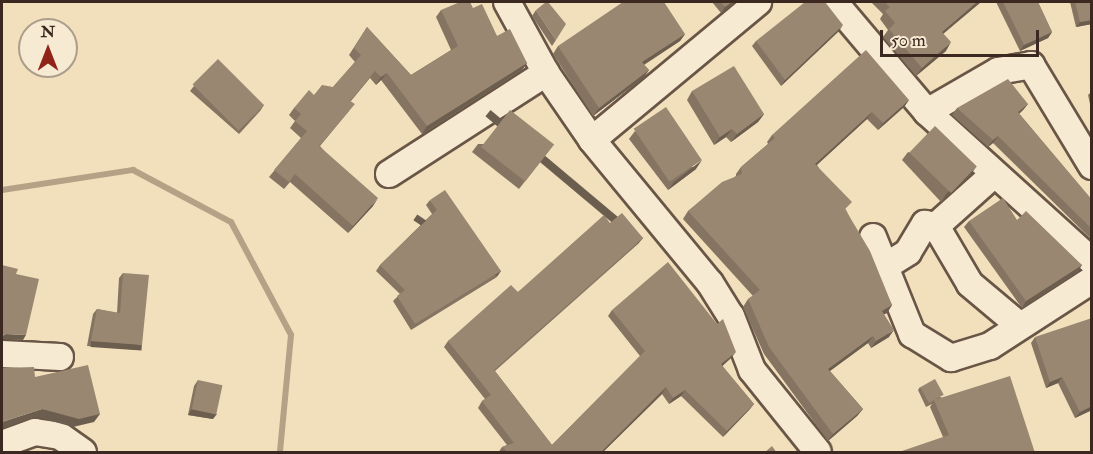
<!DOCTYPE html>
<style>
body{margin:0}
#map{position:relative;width:1093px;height:454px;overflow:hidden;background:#f2dfbb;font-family:"IM FELL Double Pica",serif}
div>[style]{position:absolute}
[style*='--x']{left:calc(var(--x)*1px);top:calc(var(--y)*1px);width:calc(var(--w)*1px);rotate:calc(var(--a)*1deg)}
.stream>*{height:6px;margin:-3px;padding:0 3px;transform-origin:3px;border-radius:3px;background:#b4a186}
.roads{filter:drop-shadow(2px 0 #695647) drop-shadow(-2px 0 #695647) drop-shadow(0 2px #695647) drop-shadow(0 -2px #695647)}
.minor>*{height:26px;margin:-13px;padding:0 13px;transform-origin:13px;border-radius:13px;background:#f7ead3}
.wall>*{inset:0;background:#847461}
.shaded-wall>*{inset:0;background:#6c5e4f;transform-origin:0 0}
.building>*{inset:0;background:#9a8771;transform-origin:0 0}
span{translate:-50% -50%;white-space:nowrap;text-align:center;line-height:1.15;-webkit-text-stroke:4.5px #f7ead3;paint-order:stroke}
.frame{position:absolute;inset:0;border:3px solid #3b2820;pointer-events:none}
.north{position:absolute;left:18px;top:18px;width:60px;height:60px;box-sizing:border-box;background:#f7ead3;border:2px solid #ac9c8b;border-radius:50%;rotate:0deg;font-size:16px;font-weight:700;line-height:24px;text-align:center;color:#3b2820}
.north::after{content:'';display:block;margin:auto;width:21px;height:27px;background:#8f2418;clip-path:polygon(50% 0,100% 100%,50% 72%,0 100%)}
.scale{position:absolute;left:880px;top:30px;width:159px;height:27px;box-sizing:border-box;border:3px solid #3b2820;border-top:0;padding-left:8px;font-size:18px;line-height:21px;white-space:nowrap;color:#3b2820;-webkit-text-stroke:4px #f7ead3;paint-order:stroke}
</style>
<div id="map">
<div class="stream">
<div style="--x:2;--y:190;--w:133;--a:-8.7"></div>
<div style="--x:133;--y:170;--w:111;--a:28"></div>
<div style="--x:231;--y:222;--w:128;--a:62"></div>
<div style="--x:291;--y:335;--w:118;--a:95.4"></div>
</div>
<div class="roads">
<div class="minor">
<div style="--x:507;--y:2;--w:81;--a:61.2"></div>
<div style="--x:546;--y:73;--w:81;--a:55.5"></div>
<div style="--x:592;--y:140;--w:185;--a:50.5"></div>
<div style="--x:710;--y:283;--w:39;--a:58"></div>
<div style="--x:731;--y:316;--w:58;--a:68.7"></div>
<div style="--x:752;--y:370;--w:105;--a:51.2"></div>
<div style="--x:834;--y:2;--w:144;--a:49.8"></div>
<div style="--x:927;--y:112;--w:222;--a:42.1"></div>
<div style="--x:927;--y:112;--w:82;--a:-30"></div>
<div style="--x:998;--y:71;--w:34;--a:-10"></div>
<div style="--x:1031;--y:65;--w:118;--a:58.9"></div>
<div style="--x:592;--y:140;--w:216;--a:-39.7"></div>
<div style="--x:389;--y:174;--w:187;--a:-32.8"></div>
<div style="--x:936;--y:226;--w:67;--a:59.6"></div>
<div style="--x:970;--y:284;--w:65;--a:40"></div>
<div style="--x:873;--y:237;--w:105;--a:68.1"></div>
<div style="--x:912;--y:334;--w:46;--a:31.6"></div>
<div style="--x:951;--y:358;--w:41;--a:-17.1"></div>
<div style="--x:990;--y:346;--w:121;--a:-32.9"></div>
<div style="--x:886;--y:266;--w:26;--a:-32"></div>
<div style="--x:908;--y:252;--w:33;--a:-59"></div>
<div style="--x:925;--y:224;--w:11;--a:10"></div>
<div style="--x:936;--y:226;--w:75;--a:-41.8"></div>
<div style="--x:2;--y:354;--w:58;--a:3"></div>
<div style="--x:2;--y:444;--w:35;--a:-20"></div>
<div style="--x:35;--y:432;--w:25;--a:9"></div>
<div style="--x:60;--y:436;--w:28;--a:35"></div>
</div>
</div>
<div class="wall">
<div style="clip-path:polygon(712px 2px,735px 2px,721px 13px)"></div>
<div style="clip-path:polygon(871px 2px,981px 2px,943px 33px,946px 51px,916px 76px,883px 37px,888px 30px,880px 19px,883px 14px)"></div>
<div style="clip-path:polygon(996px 2px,1038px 2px,1052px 32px,1048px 38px,1020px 51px)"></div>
<div style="clip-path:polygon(1070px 2px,1092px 2px,1092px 24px,1076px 27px)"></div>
<div style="clip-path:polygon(473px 8px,497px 36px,527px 63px,522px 70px,422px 134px,381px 80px,376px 85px,370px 78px,351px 101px,349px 111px,320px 146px,373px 206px,348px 233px,290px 182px,284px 189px,269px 177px,301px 138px,290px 128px,295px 121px,289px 115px,294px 108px,314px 95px,333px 87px,355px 62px,349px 55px,367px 27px,411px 75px,451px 50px,436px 17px,441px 10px)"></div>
<div style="clip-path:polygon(536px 10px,556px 40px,552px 46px,532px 16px)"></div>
<div style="clip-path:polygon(839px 31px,781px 86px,752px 46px,756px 41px)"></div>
<div style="clip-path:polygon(685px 34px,680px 41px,644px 65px,649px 70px,643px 78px,593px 116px,553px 54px,558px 46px)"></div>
<div style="clip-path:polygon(194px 86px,264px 105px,239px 134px,190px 91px)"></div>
<div style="clip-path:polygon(692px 91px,764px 114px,758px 122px,731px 142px,726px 137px,714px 145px,687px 100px)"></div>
<div style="clip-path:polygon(1092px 91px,1092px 113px,1088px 95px)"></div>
<div style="clip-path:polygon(909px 100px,904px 107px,878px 130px,867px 119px,817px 165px,846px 210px,892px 305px,887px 313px,884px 314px,889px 337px,871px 348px,868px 343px,830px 371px,863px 409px,857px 416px,828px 441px,764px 354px,743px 307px,748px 299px,753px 296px,683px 219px,688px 211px,736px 176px,736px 174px,741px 167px,768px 144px,767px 142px,772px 135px)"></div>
<div style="clip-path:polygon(1028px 104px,1023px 110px,1019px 114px,1092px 200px,1092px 240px,993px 143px,988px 147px,952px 115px,957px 108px)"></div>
<div style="clip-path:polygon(635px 131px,696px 169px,668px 190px,629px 139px)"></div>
<div style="clip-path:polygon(478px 144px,554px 144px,519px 189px,472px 152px)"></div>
<div style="clip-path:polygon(908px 152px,971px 174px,941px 202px,902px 160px)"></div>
<div style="clip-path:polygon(430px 200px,497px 277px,411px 330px,393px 301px,400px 294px,376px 271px,380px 265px,432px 214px,426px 205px)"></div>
<div style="clip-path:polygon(1017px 220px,1082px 265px,1077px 272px,1022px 308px,964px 227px,969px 221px)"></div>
<div style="clip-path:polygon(610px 223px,638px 244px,495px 371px,552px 445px,640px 356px,608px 316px,612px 310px,731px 358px,722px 366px,754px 404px,749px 410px,723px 437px,681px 396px,669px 404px,662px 394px,602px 453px,498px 453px,502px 447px,507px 445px,478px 408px,482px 401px,485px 399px,444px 347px,448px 341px,518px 292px)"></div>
<div style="clip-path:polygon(123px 273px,139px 350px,87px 346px,93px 314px,97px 309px,117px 313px,119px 278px)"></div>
<div style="clip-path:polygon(1035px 337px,1092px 410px,1075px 418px,1058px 383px,1046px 388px,1031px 343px)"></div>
<div style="clip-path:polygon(198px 380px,213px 419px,188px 415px,194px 386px)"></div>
<div style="clip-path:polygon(920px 387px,942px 398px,1035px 453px,943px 437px,930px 407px,932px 404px,926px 407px,918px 390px)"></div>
</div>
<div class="shaded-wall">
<div style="clip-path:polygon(732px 2px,735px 2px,721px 13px,725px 7px)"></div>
<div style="clip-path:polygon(977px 2px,981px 2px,936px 40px,942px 32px)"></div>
<div style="clip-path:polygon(1092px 20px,1092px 24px,1076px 27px,1080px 22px)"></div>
<div style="clip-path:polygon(843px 25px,839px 31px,781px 86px,785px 80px)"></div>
<div style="clip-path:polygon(1052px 32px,1048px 38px,1020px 51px,1024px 45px)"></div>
<div style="clip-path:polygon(685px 34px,680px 41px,637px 69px,642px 62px)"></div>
<div style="clip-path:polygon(951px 42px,946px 51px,916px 76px,922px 68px)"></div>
<div style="clip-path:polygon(527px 63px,522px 70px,422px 134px,427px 126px)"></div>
<div style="clip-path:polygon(649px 70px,643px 78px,593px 116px,599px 108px)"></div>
<div style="clip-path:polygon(387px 73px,381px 80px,376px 85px,381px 77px)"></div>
<div style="clip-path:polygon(909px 100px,904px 107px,878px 130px,883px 123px)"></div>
<div style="clip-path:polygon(1028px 104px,1023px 110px,1013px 119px,1018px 112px)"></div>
<div style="clip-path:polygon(264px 105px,260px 111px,239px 134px,243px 129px)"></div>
<div style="clip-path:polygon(872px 112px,867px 119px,810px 171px,815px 164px)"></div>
<div style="clip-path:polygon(764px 114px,758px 122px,731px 142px,737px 134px)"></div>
<div style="clip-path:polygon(732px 129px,726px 137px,714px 145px,720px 137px)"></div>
<div style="clip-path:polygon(998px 136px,993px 143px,988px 147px,993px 140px)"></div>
<div style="clip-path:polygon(702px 160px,696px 169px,668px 190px,674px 182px)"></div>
<div style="clip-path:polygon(977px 166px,971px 174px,941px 202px,946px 194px)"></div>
<div style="clip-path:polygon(378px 198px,373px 206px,348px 233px,353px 226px)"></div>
<div style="left:643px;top:238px;width:8px;height:199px;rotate:130deg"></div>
<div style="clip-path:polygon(1082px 265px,1077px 272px,1022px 308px,1026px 301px)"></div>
<div style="left:501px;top:271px;width:7px;height:101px;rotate:124deg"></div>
<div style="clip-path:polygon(892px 305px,887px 313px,877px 318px,882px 311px)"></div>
<div style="clip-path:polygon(894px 330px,889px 337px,871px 348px,876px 341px)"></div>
<div style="clip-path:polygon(6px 334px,26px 335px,23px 340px,2px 339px,2px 336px)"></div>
<div style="clip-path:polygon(873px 336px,868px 343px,823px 376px,828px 369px)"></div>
<div style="left:91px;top:341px;width:51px;height:6px;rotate:4deg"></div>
<div style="clip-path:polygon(736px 352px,731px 358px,717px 371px,721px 364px)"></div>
<div style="clip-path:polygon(1062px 377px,1058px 383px,1046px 388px,1050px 382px)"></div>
<div style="clip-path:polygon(666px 387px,662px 394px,602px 453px,600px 453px)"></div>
<div style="clip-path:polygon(685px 390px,681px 396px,669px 404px,673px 398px)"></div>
<div style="clip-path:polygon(754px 404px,749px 410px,723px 437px,727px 431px)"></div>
<div style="clip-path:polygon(1092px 406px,1092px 410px,1075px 418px,1080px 412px)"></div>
<div style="clip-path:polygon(42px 409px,100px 414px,94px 422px,73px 427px,37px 417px,2px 428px,2px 422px)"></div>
<div style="clip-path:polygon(192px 409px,217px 414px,213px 419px,188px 415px)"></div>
<div style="clip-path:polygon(863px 409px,857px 416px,828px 441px,833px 434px)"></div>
</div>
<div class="building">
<div style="clip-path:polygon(460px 2px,470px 2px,473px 8px,482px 4px,497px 36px,510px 29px,527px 63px,427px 126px,387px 73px,381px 77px,375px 71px,350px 101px,355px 104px,319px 146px,378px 198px,353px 226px,295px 174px,289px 182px,274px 170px,307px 131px,295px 121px,301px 114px,294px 108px,309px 90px,314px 95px,322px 85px,333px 87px,361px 55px,354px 48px,367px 27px,411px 75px,458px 46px,441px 10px)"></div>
<div style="clip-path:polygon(546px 2px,548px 2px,566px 24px,556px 40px,536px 10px)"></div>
<div style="clip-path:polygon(623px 2px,664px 2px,685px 34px,642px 62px,649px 70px,599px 108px,558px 46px)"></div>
<div style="clip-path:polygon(721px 2px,732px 2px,725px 7px)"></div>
<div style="clip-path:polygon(805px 2px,825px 2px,843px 25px,785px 80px,756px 41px)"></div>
<div style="clip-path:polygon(884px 2px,977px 2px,942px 32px,951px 42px,922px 68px,889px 29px,895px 23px,885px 11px,890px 7px)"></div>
<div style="clip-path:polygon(1003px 2px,1038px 2px,1052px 32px,1024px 45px)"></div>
<div style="clip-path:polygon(1075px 2px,1092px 2px,1092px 20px,1080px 22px)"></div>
<div style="clip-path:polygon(866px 50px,909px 100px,883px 123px,872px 112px,815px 164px,852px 202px,845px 209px,870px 251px,892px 305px,882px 311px,894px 330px,876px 341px,873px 336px,828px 369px,863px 409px,833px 434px,769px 347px,748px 299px,760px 290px,688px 211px,722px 182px,742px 174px,741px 167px,775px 138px,772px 135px)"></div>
<div style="left:218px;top:59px;width:65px;height:36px;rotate:45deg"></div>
<div style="clip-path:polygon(734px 66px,764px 114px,737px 134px,732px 129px,720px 137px,692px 91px)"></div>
<div style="clip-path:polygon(1008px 79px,1028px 104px,1018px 112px,1092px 200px,1092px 229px,998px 136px,993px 140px,957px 108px)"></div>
<div style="left:666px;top:107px;width:64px;height:39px;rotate:56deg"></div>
<div style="left:510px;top:110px;width:56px;height:47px;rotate:38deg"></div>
<div style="left:935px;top:126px;width:58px;height:37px;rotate:44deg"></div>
<div style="clip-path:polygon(445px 190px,501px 271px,415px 324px,397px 296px,405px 290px,380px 265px,437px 210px,430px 200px)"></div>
<div style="clip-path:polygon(1003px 198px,1017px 220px,1026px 211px,1082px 265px,1026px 301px,969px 221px)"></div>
<div style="clip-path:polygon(622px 213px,643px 238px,494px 370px,552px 445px,645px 351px,612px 310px,668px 262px,717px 324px,723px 319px,736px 352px,721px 364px,754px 404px,727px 431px,685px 390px,673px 398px,666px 387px,600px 453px,509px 453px,502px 447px,514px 443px,482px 401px,491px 395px,448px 341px,511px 285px,518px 292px,604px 215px,610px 223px)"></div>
<div style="clip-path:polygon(2px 265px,18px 269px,16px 274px,39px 279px,26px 335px,6px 334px,2px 336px)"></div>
<div style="clip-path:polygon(123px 273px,149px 275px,142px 345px,91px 341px,97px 309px,120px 313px)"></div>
<div style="clip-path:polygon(1092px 318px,1092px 406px,1080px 412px,1062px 377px,1050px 382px,1035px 337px)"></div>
<div style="clip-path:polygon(88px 365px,100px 414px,79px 419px,42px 409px,2px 422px,2px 368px,34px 367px,35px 377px)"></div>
<div style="clip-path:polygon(1010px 376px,1035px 453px,896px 453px,949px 435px,934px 400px)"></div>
<div style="left:935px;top:379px;width:18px;height:17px;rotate:61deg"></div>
<div style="left:198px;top:380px;width:25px;height:30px;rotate:12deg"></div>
<div style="clip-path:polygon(772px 446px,777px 453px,764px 453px)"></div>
</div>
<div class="frame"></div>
<div class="north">N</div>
<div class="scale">50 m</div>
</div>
